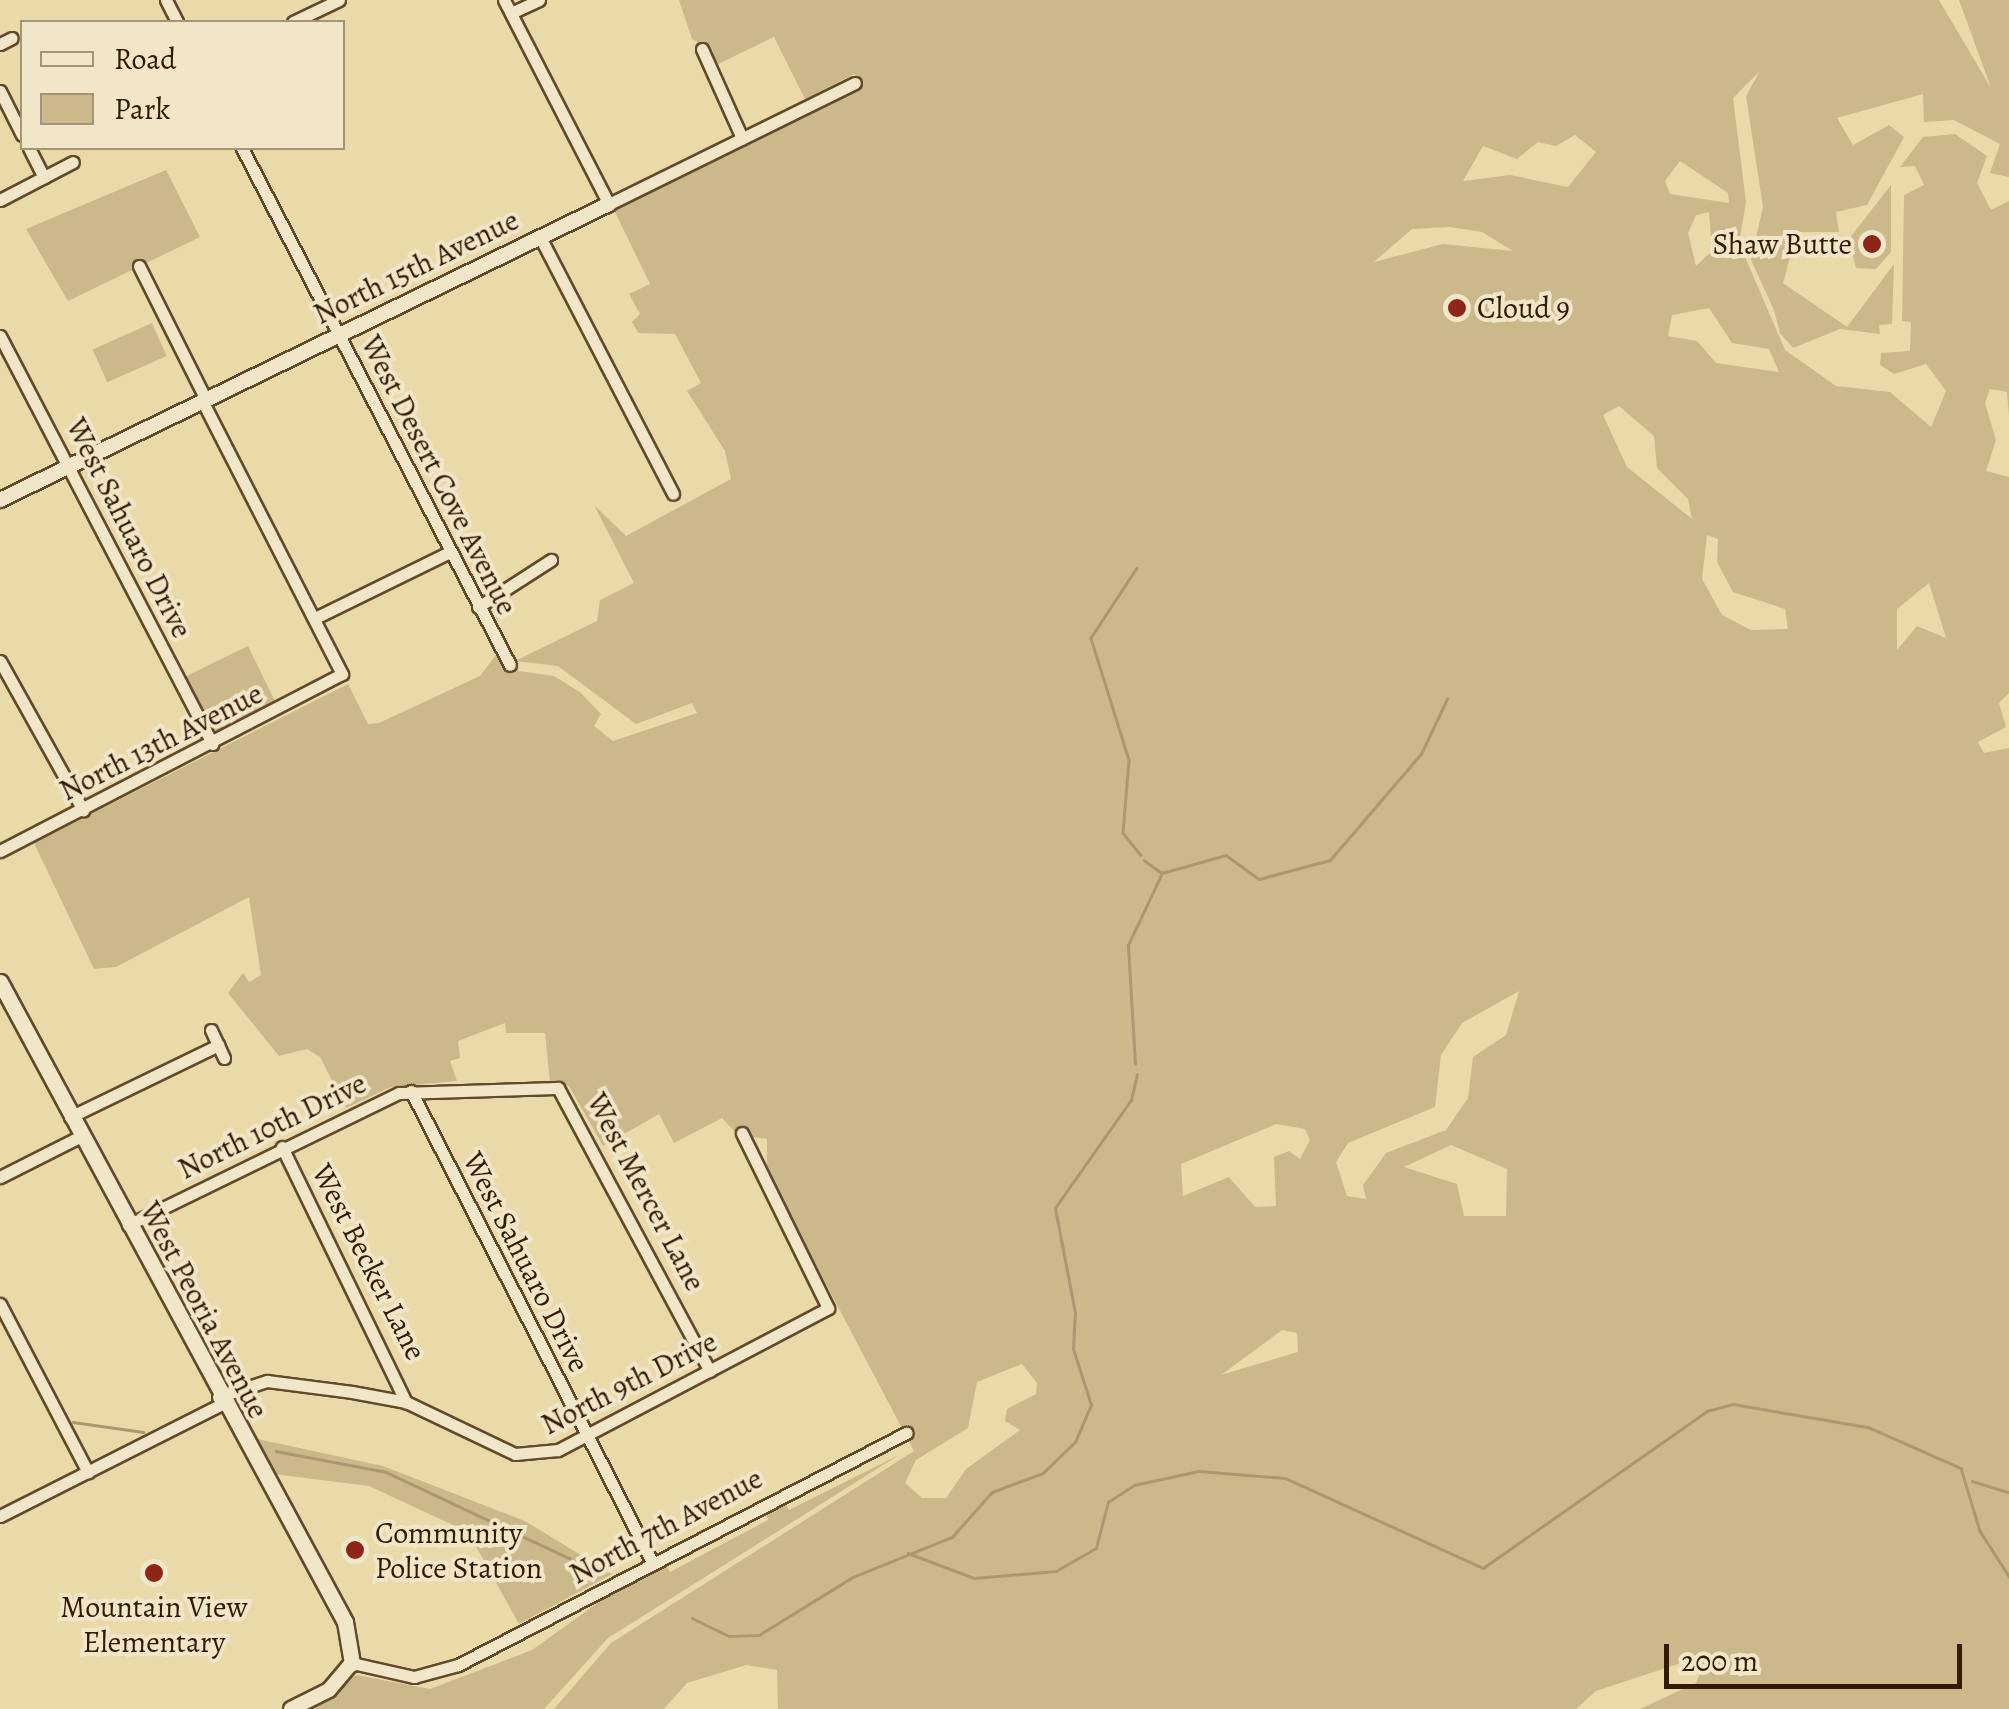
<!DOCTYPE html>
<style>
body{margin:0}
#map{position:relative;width:2009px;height:1709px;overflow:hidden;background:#ead9a9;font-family:Alegreya,serif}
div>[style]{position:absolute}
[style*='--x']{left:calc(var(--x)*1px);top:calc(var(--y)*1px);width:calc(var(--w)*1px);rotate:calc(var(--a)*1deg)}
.green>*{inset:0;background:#cbb98c;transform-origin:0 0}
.stream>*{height:2.5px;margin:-1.25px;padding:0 1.25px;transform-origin:1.25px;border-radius:1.25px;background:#ab9870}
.roads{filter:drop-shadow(2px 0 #604a2a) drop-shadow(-2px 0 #604a2a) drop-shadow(0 2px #604a2a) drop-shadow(0 -2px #604a2a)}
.minor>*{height:11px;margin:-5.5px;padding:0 5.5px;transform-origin:5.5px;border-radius:5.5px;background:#f1e6c7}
.tertiary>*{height:14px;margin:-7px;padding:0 7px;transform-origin:7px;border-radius:7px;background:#f1e6c7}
.secondary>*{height:15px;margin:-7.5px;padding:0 7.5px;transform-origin:7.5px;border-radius:7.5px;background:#f1e6c7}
.dots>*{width:28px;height:28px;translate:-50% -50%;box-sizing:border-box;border:5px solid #f1e6c7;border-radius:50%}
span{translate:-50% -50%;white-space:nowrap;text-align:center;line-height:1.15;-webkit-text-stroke:8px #f1e6c7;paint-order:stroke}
.poi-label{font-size:30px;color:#321b00}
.right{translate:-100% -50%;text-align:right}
.left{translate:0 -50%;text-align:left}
.street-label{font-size:30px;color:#321b00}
.legend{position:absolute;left:20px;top:20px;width:325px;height:130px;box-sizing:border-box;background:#f1e6c7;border:2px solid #a59577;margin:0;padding:12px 18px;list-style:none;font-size:30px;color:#321b00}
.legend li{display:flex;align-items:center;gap:20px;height:50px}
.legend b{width:50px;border:2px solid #a59577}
.scale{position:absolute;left:1664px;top:1644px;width:298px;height:45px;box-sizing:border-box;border:5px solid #321b00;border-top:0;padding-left:12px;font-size:30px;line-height:35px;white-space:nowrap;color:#321b00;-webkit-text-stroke:8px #f1e6c7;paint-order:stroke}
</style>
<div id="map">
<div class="green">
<div style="clip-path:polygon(evenodd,679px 0,1939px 0,1991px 88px,1959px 0,2009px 0,2009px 177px,1990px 173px,2000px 144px,1954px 120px,1924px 122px,1923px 94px,1837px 118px,1853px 145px,1889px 125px,1904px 137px,1867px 205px,1836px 212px,1839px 232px,1797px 232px,1783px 283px,1847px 327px,1894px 264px,1892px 324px,1879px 325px,1880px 334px,1840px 329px,1793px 348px,1780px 333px,1774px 310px,1751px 260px,1763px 207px,1746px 96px,1760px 71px,1733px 98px,1746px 202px,1739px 243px,1785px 350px,1836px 386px,1890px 392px,1931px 427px,1946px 391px,1926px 364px,1894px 374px,1880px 365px,1881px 353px,1910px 351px,1911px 322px,1902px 321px,1904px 195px,1924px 185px,1915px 166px,1900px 167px,1923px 137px,1955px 134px,1987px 156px,1977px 183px,1991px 210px,2009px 201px,2009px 416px,2007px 392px,1990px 389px,1985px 403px,1996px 440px,1986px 471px,2009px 477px,2009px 693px,1999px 703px,2006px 727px,1978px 742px,1984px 753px,2009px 748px,2009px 1709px,1640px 1709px,1696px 1683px,1704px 1664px,1690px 1660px,1596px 1691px,1576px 1709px,778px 1709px,777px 1670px,746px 1665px,687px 1683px,664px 1709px,554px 1709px,611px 1643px,914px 1451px,767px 1172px,767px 1139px,738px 1135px,722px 1118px,674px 1143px,659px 1114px,603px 1146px,569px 1086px,550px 1083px,545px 1033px,506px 1033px,505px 1023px,458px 1041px,460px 1058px,450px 1061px,457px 1081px,391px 1087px,346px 1108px,320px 1057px,307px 1049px,279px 1056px,228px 993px,243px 973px,249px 982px,261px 975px,249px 897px,116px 967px,94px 969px,34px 843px,348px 684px,368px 724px,379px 723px,480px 676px,499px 651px,512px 670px,554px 676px,581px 693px,601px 714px,594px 726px,613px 741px,697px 713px,692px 703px,636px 724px,558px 666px,515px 661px,597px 621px,600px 600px,634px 583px,594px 505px,626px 536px,731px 479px,725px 451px,687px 391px,701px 383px,675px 334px,638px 333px,632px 322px,640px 314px,629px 294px,650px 284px,614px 210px,861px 86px,854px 74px,805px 99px,774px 37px,710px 68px,713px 51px,692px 39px,679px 0,1575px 135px,1596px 152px,1568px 187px,1510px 175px,1463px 181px,1483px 146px,1517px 159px,1538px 142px,1556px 146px,1575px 135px,679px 0,1680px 161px,1728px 193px,1729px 203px,1670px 194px,1665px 181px,1680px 161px,679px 0,1709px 212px,1712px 251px,1696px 266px,1688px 233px,1696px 215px,1709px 212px,679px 0,1450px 227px,1482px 232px,1513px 251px,1443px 244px,1374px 262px,1412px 229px,1450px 227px,679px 0,1709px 308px,1732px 343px,1769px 349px,1779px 372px,1716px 363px,1697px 341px,1668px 336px,1672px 315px,1709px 308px,679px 0,1619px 406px,1654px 436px,1657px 468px,1688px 499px,1692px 519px,1627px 467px,1603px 415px,1619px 406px,679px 0,1707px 535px,1718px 539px,1717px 562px,1733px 592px,1785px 609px,1788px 629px,1751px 630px,1722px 615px,1702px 579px,1707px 535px,679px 0,1929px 583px,1946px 638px,1917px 626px,1897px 650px,1897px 609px,1929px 583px,679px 0,1519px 991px,1506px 1035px,1473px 1057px,1468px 1098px,1446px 1130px,1386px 1153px,1363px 1185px,1366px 1199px,1347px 1196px,1336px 1162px,1348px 1143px,1435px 1107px,1441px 1055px,1462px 1023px,1519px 991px,679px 0,1276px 1124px,1305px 1129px,1310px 1140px,1300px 1159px,1289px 1151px,1274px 1157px,1276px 1206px,1255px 1207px,1229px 1177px,1183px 1196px,1181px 1164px,1276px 1124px,679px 0,1451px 1145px,1507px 1169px,1506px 1216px,1464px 1216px,1457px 1184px,1404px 1167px,1451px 1145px,679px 0,1282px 1330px,1297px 1333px,1298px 1352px,1221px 1375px,1282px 1330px,679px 0,1022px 1364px,1037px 1383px,1036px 1394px,1007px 1409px,1005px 1421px,1020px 1430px,966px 1469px,946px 1498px,922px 1498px,905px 1483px,916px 1460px,968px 1428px,977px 1382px,1022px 1364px)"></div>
<div style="clip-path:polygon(166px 170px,200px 237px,68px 301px,26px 229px)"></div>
<div style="clip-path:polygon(1891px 185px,1891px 252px,1876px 269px,1856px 268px,1849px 239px)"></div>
<div style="left:152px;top:323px;width:36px;height:65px;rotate:66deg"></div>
<div style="left:248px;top:646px;width:64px;height:70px;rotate:64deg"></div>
<div style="clip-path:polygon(253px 1438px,383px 1466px,525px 1521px,612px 1574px,519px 1624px,468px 1532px,369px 1486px,274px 1474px)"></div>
<div style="clip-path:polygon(899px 1455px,608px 1638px,544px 1709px,307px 1709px,356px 1675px,430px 1689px,532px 1650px,620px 1587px,665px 1564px,670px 1572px,768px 1520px,765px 1508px,782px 1499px,789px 1510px)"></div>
</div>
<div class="stream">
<div style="--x:1137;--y:568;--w:84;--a:123.3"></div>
<div style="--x:1091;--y:638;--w:128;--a:72.7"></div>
<div style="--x:1129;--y:760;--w:73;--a:94.7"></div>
<div style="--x:1123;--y:833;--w:28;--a:51"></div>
<div style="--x:1144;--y:860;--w:22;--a:36"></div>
<div style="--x:1135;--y:1064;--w:119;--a:-93.4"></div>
<div style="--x:1128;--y:945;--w:80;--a:-64.7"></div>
<div style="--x:1162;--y:873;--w:66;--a:-15.7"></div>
<div style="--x:1226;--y:855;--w:41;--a:36"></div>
<div style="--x:1259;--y:879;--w:73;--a:-15"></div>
<div style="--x:1330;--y:860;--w:140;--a:-49.4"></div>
<div style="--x:1421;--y:754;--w:61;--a:-64.7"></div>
<div style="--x:73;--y:1422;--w:71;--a:8.1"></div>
<div style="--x:276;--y:1451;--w:112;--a:10.8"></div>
<div style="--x:386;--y:1472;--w:232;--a:25.2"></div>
<div style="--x:1972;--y:1481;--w:39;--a:17"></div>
<div style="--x:908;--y:1553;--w:71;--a:20.7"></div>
<div style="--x:974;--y:1578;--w:82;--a:-4.9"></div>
<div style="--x:1056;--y:1571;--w:46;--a:-29.9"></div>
<div style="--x:1096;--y:1548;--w:48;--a:-75.4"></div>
<div style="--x:1108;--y:1502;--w:31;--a:-33"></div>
<div style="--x:1134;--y:1485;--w:66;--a:-12.2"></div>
<div style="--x:1199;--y:1471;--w:86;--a:4.7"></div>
<div style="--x:1285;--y:1478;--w:217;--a:24.4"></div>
<div style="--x:1483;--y:1568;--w:274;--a:-35"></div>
<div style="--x:1707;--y:1411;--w:27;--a:-15"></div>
<div style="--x:1733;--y:1404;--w:137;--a:9.7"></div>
<div style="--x:1868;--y:1427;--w:102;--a:23.8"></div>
<div style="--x:1961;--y:1468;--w:66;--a:73.2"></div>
<div style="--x:1980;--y:1531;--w:54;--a:57.2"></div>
<div style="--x:692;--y:1618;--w:41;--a:25.9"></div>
<div style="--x:729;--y:1636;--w:30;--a:-2"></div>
<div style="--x:759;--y:1635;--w:110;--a:-31.7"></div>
<div style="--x:853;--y:1577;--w:107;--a:-22"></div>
<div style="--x:952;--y:1537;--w:60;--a:-48.4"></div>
<div style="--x:992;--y:1492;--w:54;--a:-20.4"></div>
<div style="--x:1043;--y:1473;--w:45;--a:-44.1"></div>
<div style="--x:1075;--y:1442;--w:40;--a:-66.6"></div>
<div style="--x:1091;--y:1405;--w:59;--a:-107.8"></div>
<div style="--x:1073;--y:1349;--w:36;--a:-87"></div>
<div style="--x:1075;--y:1313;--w:107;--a:-100.8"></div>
<div style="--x:1055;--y:1208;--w:132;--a:-54.9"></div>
<div style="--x:1131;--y:1100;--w:26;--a:-77"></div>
</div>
<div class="roads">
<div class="minor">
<div style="--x:166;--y:0;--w:25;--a:63"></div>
<div style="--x:504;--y:0;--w:229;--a:62.8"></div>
<div style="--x:609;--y:204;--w:274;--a:-26.2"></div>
<div style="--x:511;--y:13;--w:31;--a:-25"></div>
<div style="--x:293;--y:22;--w:51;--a:-25.6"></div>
<div style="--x:0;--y:44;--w:13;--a:-27"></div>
<div style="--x:702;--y:49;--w:98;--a:65.8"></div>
<div style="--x:0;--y:91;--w:49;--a:63.4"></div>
<div style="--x:29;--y:148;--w:33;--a:63"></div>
<div style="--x:242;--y:148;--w:582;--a:62.6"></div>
<div style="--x:0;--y:200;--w:82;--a:-27.5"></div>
<div style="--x:540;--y:237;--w:289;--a:62.6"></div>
<div style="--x:139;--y:266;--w:150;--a:63.4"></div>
<div style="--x:0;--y:336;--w:460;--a:62.5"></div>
<div style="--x:478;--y:607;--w:87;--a:-32.8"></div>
<div style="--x:315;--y:618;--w:150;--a:-26.1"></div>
<div style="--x:0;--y:661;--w:171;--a:60.9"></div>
<div style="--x:0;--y:851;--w:385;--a:-27.4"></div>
<div style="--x:342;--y:674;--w:305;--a:-117.1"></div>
<div style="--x:211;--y:1030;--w:31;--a:65"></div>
<div style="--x:411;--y:1091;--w:529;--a:62.9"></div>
<div style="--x:70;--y:1117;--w:165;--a:-25.9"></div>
<div style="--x:282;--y:1147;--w:284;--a:64.1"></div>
<div style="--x:0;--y:1177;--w:91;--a:-26.8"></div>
<div style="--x:128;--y:1225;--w:301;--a:-26"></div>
<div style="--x:399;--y:1093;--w:159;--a:-1.8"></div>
<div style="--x:558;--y:1088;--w:321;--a:61.8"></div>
<div style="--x:0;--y:1304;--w:190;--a:62.4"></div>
<div style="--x:218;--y:1397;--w:52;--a:-18.1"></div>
<div style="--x:267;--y:1381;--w:86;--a:7.4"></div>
<div style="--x:352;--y:1392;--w:55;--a:10.5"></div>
<div style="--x:406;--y:1402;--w:121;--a:25.5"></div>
<div style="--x:515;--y:1454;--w:43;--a:-5.3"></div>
<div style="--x:558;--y:1450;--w:305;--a:-27.7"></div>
<div style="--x:828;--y:1308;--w:195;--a:-116.2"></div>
<div style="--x:0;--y:1516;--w:249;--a:-26.8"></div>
<div style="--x:352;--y:1663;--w:64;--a:12.7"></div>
<div style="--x:414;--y:1677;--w:46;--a:-15.3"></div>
<div style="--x:458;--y:1665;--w:505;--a:-27.38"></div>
</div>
<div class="tertiary">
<div style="--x:0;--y:500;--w:677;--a:-25.92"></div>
<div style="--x:291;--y:1709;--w:42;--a:-26.6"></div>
<div style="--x:329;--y:1690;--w:35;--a:-50"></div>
</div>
<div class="secondary">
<div style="--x:0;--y:982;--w:727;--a:61.67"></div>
<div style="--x:345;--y:1622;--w:42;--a:80.3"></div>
</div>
</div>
<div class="dots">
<div style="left:1872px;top:244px;background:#8f2418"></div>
<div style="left:1457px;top:308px;background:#8f2418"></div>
<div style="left:355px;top:1550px;background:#8f2418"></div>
<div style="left:154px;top:1573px;background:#8f2418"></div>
</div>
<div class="poi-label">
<span class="right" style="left:1852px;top:244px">Shaw Butte</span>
<span class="left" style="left:1477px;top:308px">Cloud 9</span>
<span class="left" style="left:375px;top:1550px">Community<br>Police Station</span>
<span style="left:154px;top:1624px">Mountain View<br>Elementary</span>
</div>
<div class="street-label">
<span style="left:416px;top:267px;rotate:-26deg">North 15th Avenue</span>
<span style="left:439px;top:475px;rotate:63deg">West Desert Cove Avenue</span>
<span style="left:129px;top:528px;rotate:63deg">West Sahuaro Drive</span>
<span style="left:161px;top:742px;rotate:-27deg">North 13th Avenue</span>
<span style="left:272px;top:1126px;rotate:-26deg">North 10th Drive</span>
<span style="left:646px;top:1192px;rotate:62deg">West Mercer Lane</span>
<span style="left:369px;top:1262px;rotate:63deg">West Becker Lane</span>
<span style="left:526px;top:1262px;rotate:63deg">West Sahuaro Drive</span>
<span style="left:204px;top:1310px;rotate:62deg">West Peoria Avenue</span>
<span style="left:629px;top:1383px;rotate:-27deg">North 9th Drive</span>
<span style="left:666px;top:1526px;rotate:-28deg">North 7th Avenue</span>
</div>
<ul class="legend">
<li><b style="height:12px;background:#f1e6c7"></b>Road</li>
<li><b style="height:28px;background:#cbb98c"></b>Park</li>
</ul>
<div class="scale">200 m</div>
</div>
